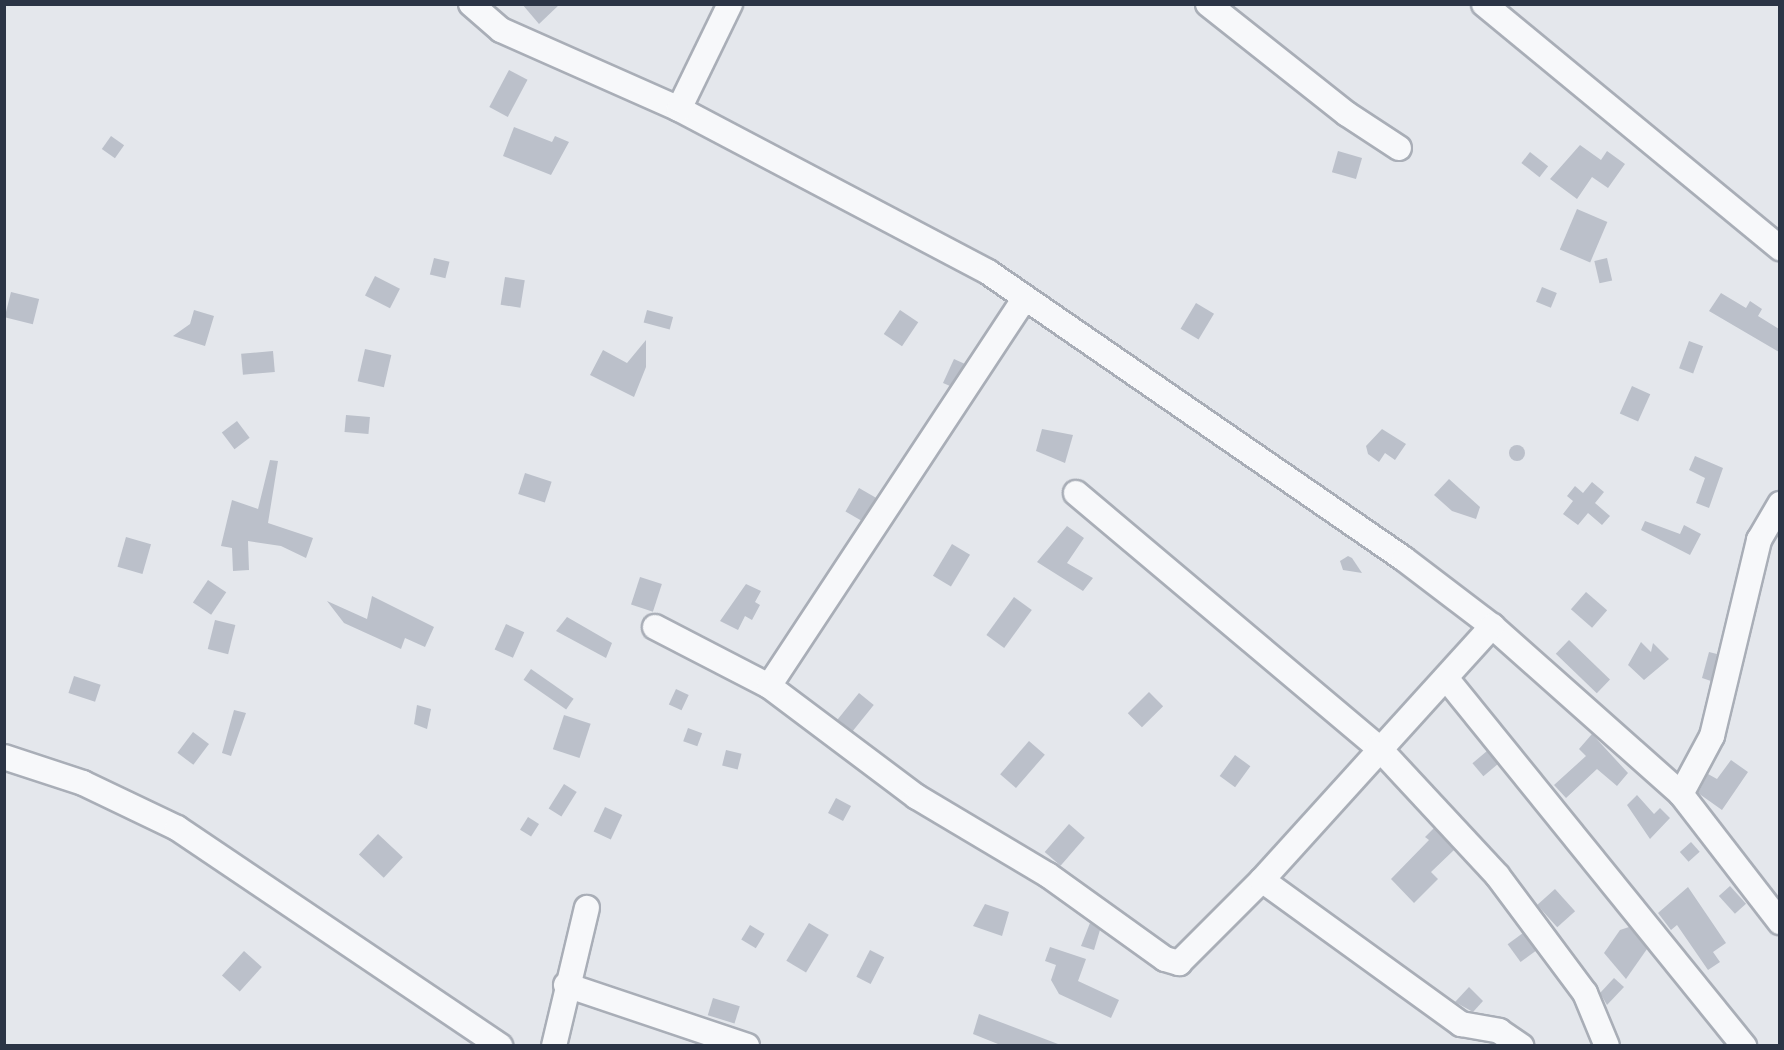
<!DOCTYPE html>
<style>
body{margin:0}
#map{position:relative;width:1784px;height:1050px;overflow:hidden;background:#e4e7ec;font-family:"DejaVu Sans",sans-serif}
div>[style]{position:absolute}
[style*='--x']{left:calc(var(--x)*1px);top:calc(var(--y)*1px);width:calc(var(--w)*1px);rotate:calc(var(--a)*1deg)}
.building>*{inset:0;background:#bbc0ca;transform-origin:0 0}
.round{border-radius:50%}
.roads{filter:drop-shadow(2px 0 #a9aeb7) drop-shadow(-2px 0 #a9aeb7) drop-shadow(0 2px #a9aeb7) drop-shadow(0 -2px #a9aeb7)}
.minor>*{height:24px;margin:-12px;padding:0 12px;transform-origin:12px;border-radius:12px;background:#f7f8fa}
span{translate:-50% -50%;white-space:nowrap;text-align:center;line-height:1.15;-webkit-text-stroke:6px #f4f6f9;paint-order:stroke}
.frame{position:absolute;inset:0;border:6px solid #2b3445;pointer-events:none}
</style>
<div id="map">
<div class="building">
<div style="clip-path:polygon(522px 4px,560px 4px,539px 24px)"></div>
<div style="left:509px;top:70px;width:21px;height:42px;rotate:28deg"></div>
<div style="clip-path:polygon(514px 127px,552px 142px,555px 136px,569px 142px,551px 175px,503px 156px)"></div>
<div style="left:111px;top:136px;width:16px;height:16px;rotate:35deg"></div>
<div style="clip-path:polygon(1580px 145px,1601px 160px,1607px 151px,1625px 164px,1608px 188px,1592px 177px,1577px 199px,1550px 179px)"></div>
<div style="left:1338px;top:151px;width:25px;height:22px;rotate:16deg"></div>
<div style="left:1530px;top:152px;width:23px;height:14px;rotate:38deg"></div>
<div style="left:1577px;top:209px;width:33px;height:44px;rotate:23deg"></div>
<div style="left:434px;top:258px;width:16px;height:17px;rotate:14deg"></div>
<div style="left:1607px;top:258px;width:23px;height:13px;rotate:77deg"></div>
<div style="left:375px;top:276px;width:28px;height:22px;rotate:27deg"></div>
<div style="left:505px;top:277px;width:20px;height:28px;rotate:9deg"></div>
<div style="left:1542px;top:287px;width:16px;height:16px;rotate:22deg"></div>
<div style="left:11px;top:292px;width:29px;height:26px;rotate:14deg"></div>
<div style="clip-path:polygon(1721px 293px,1746px 308px,1750px 301px,1762px 309px,1758px 316px,1779px 329px,1779px 352px,1709px 311px)"></div>
<div style="left:1196px;top:303px;width:21px;height:30px;rotate:31deg"></div>
<div style="clip-path:polygon(194px 310px,214px 316px,205px 346px,173px 336px,190px 324px)"></div>
<div style="left:647px;top:310px;width:27px;height:13px;rotate:15deg"></div>
<div style="left:900px;top:310px;width:22px;height:29px;rotate:34deg"></div>
<div style="clip-path:polygon(646px 340px,646px 367px,634px 397px,590px 375px,603px 350px,627px 363px)"></div>
<div style="left:1689px;top:341px;width:15px;height:29px;rotate:20deg"></div>
<div style="left:365px;top:349px;width:27px;height:33px;rotate:13deg"></div>
<div style="left:273px;top:351px;width:21px;height:32px;rotate:85deg"></div>
<div style="clip-path:polygon(954px 359px,965px 364px,950px 386px,943px 383px)"></div>
<div style="left:1632px;top:386px;width:20px;height:30px;rotate:24deg"></div>
<div style="left:346px;top:415px;width:24px;height:17px;rotate:5deg"></div>
<div style="left:237px;top:421px;width:21px;height:19px;rotate:53deg"></div>
<div style="clip-path:polygon(1042px 429px,1073px 435px,1065px 463px,1036px 451px)"></div>
<div style="clip-path:polygon(1382px 429px,1406px 444px,1395px 460px,1385px 453px,1379px 462px,1368px 454px,1366px 446px)"></div>
<div class="round" style="left:1509px;top:445px;width:16px;height:16px"></div>
<div style="clip-path:polygon(1695px 456px,1723px 468px,1709px 508px,1696px 503px,1705px 478px,1689px 470px)"></div>
<div style="clip-path:polygon(270px 460px,278px 461px,268px 523px,313px 538px,306px 558px,281px 546px,248px 541px,249px 570px,233px 571px,232px 548px,221px 546px,232px 500px,258px 509px)"></div>
<div style="left:525px;top:473px;width:28px;height:22px;rotate:18deg"></div>
<div style="clip-path:polygon(1449px 479px,1480px 507px,1476px 519px,1452px 511px,1434px 495px)"></div>
<div style="clip-path:polygon(1592px 482px,1604px 492px,1595px 503px,1610px 516px,1602px 525px,1588px 513px,1578px 525px,1563px 514px,1573px 501px,1567px 496px,1575px 486px,1583px 493px)"></div>
<div style="left:859px;top:488px;width:20px;height:27px;rotate:30deg"></div>
<div style="clip-path:polygon(1645px 521px,1680px 534px,1684px 525px,1701px 534px,1690px 555px,1641px 530px)"></div>
<div style="clip-path:polygon(1067px 526px,1084px 538px,1067px 563px,1093px 578px,1083px 591px,1037px 562px)"></div>
<div style="left:126px;top:537px;width:26px;height:31px;rotate:16deg"></div>
<div style="left:952px;top:544px;width:21px;height:37px;rotate:31deg"></div>
<div style="clip-path:polygon(1348px 556px,1352px 558px,1362px 573px,1343px 570px,1340px 561px)"></div>
<div style="left:640px;top:577px;width:23px;height:29px;rotate:18deg"></div>
<div style="left:208px;top:580px;width:22px;height:27px;rotate:34deg"></div>
<div style="clip-path:polygon(746px 584px,761px 591px,755px 602px,760px 605px,752px 620px,745px 616px,738px 630px,720px 621px)"></div>
<div style="left:1586px;top:592px;width:28px;height:23px;rotate:41deg"></div>
<div style="clip-path:polygon(372px 596px,434px 627px,425px 647px,405px 638px,401px 649px,344px 623px,327px 601px,367px 619px)"></div>
<div style="left:1014px;top:597px;width:22px;height:47px;rotate:36deg"></div>
<div style="clip-path:polygon(567px 617px,612px 643px,606px 658px,556px 631px)"></div>
<div style="left:215px;top:620px;width:21px;height:30px;rotate:14deg"></div>
<div style="left:506px;top:624px;width:20px;height:28px;rotate:24deg"></div>
<div style="left:1569px;top:640px;width:57px;height:19px;rotate:44deg"></div>
<div style="clip-path:polygon(1641px 642px,1651px 652px,1653px 643px,1669px 659px,1644px 680px,1628px 665px)"></div>
<div style="clip-path:polygon(1709px 652px,1717px 654px,1711px 681px,1702px 678px)"></div>
<div style="left:531px;top:669px;width:52px;height:13px;rotate:35deg"></div>
<div style="left:74px;top:676px;width:28px;height:18px;rotate:18deg"></div>
<div style="left:676px;top:689px;width:14px;height:17px;rotate:25deg"></div>
<div style="left:1149px;top:692px;width:20px;height:30px;rotate:45deg"></div>
<div style="left:859px;top:693px;width:19px;height:34px;rotate:39deg"></div>
<div style="clip-path:polygon(417px 705px,431px 709px,427px 729px,414px 724px)"></div>
<div style="clip-path:polygon(234px 710px,246px 713px,231px 756px,222px 753px)"></div>
<div style="left:564px;top:715px;width:28px;height:36px;rotate:18deg"></div>
<div style="left:688px;top:728px;width:15px;height:14px;rotate:20deg"></div>
<div style="left:193px;top:732px;width:20px;height:26px;rotate:37deg"></div>
<div style="clip-path:polygon(1592px 734px,1628px 773px,1617px 786px,1597px 769px,1566px 798px,1554px 785px,1586px 756px,1579px 749px)"></div>
<div style="left:1029px;top:741px;width:21px;height:44px;rotate:41deg"></div>
<div style="left:726px;top:750px;width:16px;height:16px;rotate:14deg"></div>
<div style="left:1487px;top:751px;width:17px;height:19px;rotate:50deg"></div>
<div style="left:1235px;top:755px;width:19px;height:26px;rotate:36deg"></div>
<div style="clip-path:polygon(1731px 760px,1748px 772px,1722px 810px,1698px 793px,1708px 774px,1717px 779px)"></div>
<div style="left:564px;top:784px;width:15px;height:29px;rotate:32deg"></div>
<div style="clip-path:polygon(1637px 795px,1654px 814px,1660px 808px,1670px 818px,1650px 839px,1627px 805px)"></div>
<div style="left:836px;top:798px;width:17px;height:17px;rotate:28deg"></div>
<div style="left:605px;top:807px;width:19px;height:27px;rotate:25deg"></div>
<div style="left:528px;top:817px;width:13px;height:15px;rotate:32deg"></div>
<div style="left:1069px;top:824px;width:21px;height:37px;rotate:41deg"></div>
<div style="clip-path:polygon(1434px 828px,1454px 850px,1431px 872px,1438px 879px,1414px 903px,1391px 879px,1429px 840px,1425px 837px)"></div>
<div style="left:378px;top:834px;width:34px;height:28px;rotate:43deg"></div>
<div style="left:1691px;top:842px;width:13px;height:15px;rotate:48deg"></div>
<div style="left:1730px;top:886px;width:24px;height:15px;rotate:48deg"></div>
<div style="clip-path:polygon(1688px 887px,1726px 943px,1713px 952px,1720px 962px,1708px 970px,1677px 925px,1671px 930px,1658px 913px)"></div>
<div style="left:1555px;top:889px;width:30px;height:24px;rotate:48deg"></div>
<div style="clip-path:polygon(985px 904px,1009px 912px,1002px 936px,973px 926px)"></div>
<div style="left:809px;top:923px;width:23px;height:44px;rotate:31deg"></div>
<div style="clip-path:polygon(1090px 923px,1100px 930px,1094px 950px,1081px 946px)"></div>
<div style="left:750px;top:925px;width:17px;height:17px;rotate:31deg"></div>
<div style="clip-path:polygon(1629px 927px,1647px 949px,1626px 979px,1604px 953px,1620px 930px)"></div>
<div style="left:1523px;top:933px;width:22px;height:19px;rotate:54deg"></div>
<div style="clip-path:polygon(1050px 947px,1086px 959px,1078px 981px,1119px 1000px,1111px 1018px,1059px 994px,1051px 980px,1056px 965px,1045px 961px)"></div>
<div style="left:870px;top:950px;width:16px;height:30px;rotate:27deg"></div>
<div style="left:244px;top:951px;width:24px;height:33px;rotate:42deg"></div>
<div style="clip-path:polygon(1614px 978px,1624px 987px,1607px 1005px,1600px 993px)"></div>
<div style="clip-path:polygon(1469px 987px,1483px 1001px,1473px 1012px,1455px 1002px)"></div>
<div style="left:713px;top:998px;width:28px;height:18px;rotate:17deg"></div>
<div style="clip-path:polygon(979px 1014px,1058px 1044px,1058px 1046px,1003px 1046px,973px 1034px)"></div>
</div>
<div class="roads">
<div class="minor">
<div style="--x:471;--y:4;--w:40;--a:41"></div>
<div style="--x:501;--y:30;--w:195;--a:23.9"></div>
<div style="--x:679;--y:109;--w:349;--a:27.8"></div>
<div style="--x:988;--y:272;--w:505;--a:34.6"></div>
<div style="--x:1404;--y:559;--w:111;--a:37.3"></div>
<div style="--x:1492;--y:626;--w:253;--a:41.6"></div>
<div style="--x:1681;--y:794;--w:162;--a:52.3"></div>
<div style="--x:1208;--y:4;--w:177;--a:38.4"></div>
<div style="--x:1347;--y:114;--w:62;--a:33.2"></div>
<div style="--x:1484;--y:4;--w:384;--a:39.5"></div>
<div style="--x:679;--y:109;--w:117;--a:-64.1"></div>
<div style="--x:1076;--y:493;--w:395;--a:40.1"></div>
<div style="--x:1378;--y:747;--w:175;--a:47.1"></div>
<div style="--x:1497;--y:875;--w:147;--a:53.3"></div>
<div style="--x:1585;--y:993;--w:57;--a:67.5"></div>
<div style="--x:655;--y:627;--w:128;--a:27.4"></div>
<div style="--x:769;--y:686;--w:185;--a:36.9"></div>
<div style="--x:917;--y:797;--w:152;--a:30.8"></div>
<div style="--x:1048;--y:875;--w:144;--a:35.7"></div>
<div style="--x:1165;--y:959;--w:15;--a:16"></div>
<div style="--x:1179;--y:963;--w:117;--a:-45"></div>
<div style="--x:1262;--y:880;--w:343;--a:-47.8"></div>
<div style="--x:1446;--y:678;--w:474;--a:51"></div>
<div style="--x:769;--y:686;--w:461;--a:-56.6"></div>
<div style="--x:4;--y:757;--w:83;--a:18.2"></div>
<div style="--x:83;--y:783;--w:104;--a:25.6"></div>
<div style="--x:177;--y:828;--w:390;--a:34"></div>
<div style="--x:1681;--y:794;--w:66;--a:-61.9"></div>
<div style="--x:1712;--y:736;--w:202;--a:-76.5"></div>
<div style="--x:1759;--y:540;--w:42;--a:-59.7"></div>
<div style="--x:1262;--y:880;--w:246;--a:35.9"></div>
<div style="--x:1461;--y:1024;--w:39;--a:10"></div>
<div style="--x:1499;--y:1031;--w:27;--a:34"></div>
<div style="--x:566;--y:985;--w:191;--a:18.6"></div>
<div style="--x:554;--y:1046;--w:142;--a:-76.6"></div>
</div>
</div>
<div class="frame"></div>
</div>
